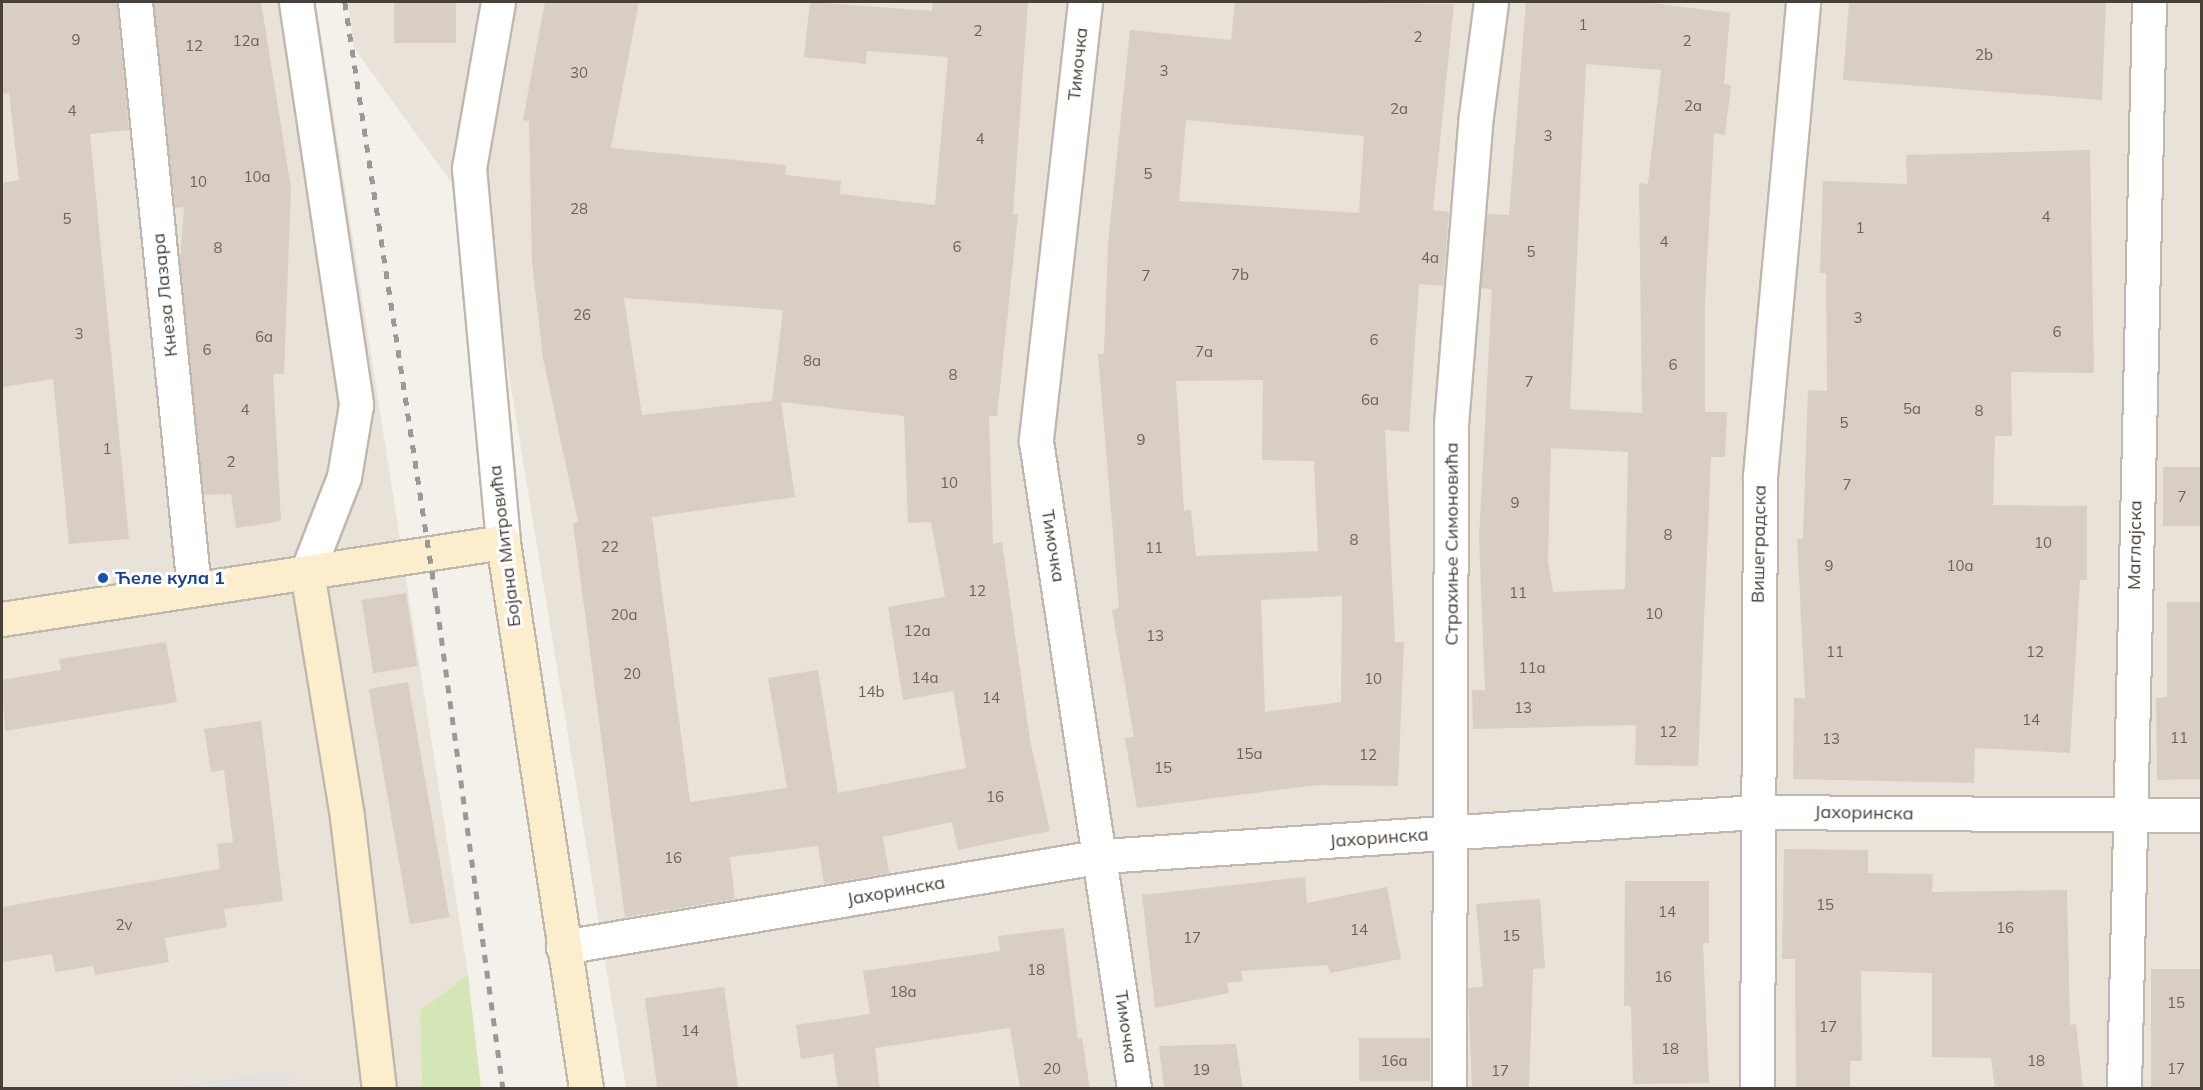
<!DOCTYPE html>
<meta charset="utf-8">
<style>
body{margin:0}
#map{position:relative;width:2203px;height:1090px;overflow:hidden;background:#f4f1eb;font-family:Mulish,sans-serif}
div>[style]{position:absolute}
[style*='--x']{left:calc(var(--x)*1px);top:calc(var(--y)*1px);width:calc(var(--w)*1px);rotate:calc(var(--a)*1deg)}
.residential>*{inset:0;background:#e8e2d9}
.green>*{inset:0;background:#d5e6b6}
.parking>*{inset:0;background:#e3e1df}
.building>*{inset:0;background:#d9cec3;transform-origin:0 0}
.roads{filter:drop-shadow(2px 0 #c0b8ad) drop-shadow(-2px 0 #c0b8ad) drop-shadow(0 2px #c0b8ad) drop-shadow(0 -2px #c0b8ad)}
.street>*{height:33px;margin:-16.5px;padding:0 16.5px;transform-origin:16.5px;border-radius:16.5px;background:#fff}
.secondary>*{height:33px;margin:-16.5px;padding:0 16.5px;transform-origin:16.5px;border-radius:16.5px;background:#fcedcd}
.rail>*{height:4.5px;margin-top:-2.25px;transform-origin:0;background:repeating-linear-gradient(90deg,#999 0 8px,transparent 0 16px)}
.dots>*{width:16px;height:16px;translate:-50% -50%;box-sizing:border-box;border:3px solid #fff;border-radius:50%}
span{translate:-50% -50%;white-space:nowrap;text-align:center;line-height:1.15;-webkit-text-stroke:6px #fff;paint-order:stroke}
.number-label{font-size:15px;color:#6c645c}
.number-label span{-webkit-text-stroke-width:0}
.street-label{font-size:18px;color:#484139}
.transit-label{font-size:18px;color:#164399;font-weight:700}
.left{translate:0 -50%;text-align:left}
.frame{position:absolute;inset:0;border:3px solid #484139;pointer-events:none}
</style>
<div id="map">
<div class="residential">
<div style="clip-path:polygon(2px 2px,316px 2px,468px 975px,420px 1010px,422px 1088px,2px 1088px)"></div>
<div style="clip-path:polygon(348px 2px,2201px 2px,2201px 1088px,626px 1088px,485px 229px,354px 48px)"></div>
</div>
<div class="green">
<div style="clip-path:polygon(468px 975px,481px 1088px,422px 1088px,420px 1010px)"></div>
</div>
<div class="parking">
<div style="clip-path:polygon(289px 1070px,291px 1088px,167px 1088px)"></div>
</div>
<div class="building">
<div style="clip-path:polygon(2px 2px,117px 2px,129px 130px,90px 134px,129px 539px,69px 544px,53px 379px,2px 387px,2px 183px,19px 180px,9px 93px,2px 94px)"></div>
<div style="clip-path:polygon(154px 2px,261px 2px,291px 188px,284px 374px,273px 374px,281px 521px,236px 528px,231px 494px,203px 495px,180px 261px,184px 207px,175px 208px)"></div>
<div style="left:394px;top:2px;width:62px;height:41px"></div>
<div style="clip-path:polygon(evenodd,545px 2px,639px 2px,611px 148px,786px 165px,785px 175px,841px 181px,840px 194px,935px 205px,948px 57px,867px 51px,866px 64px,804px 57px,810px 2px,932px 11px,933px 2px,1028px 2px,1013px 214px,1018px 215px,997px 416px,989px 416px,993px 544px,1002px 542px,1030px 740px,1050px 831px,958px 850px,952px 822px,883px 837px,889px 873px,824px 884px,818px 846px,730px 857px,735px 899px,625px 917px,573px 523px,578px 522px,543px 358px,532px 262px,529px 121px,523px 120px,545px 2px,624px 298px,783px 310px,772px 401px,642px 415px,624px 298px,545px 2px,781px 402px,904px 416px,908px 523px,931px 522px,945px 597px,888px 607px,903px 700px,953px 691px,966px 768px,838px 793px,818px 670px,768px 678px,787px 788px,690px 802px,652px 517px,795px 497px,781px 402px)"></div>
<div style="clip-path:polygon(evenodd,1235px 2px,1454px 4px,1433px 210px,1449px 212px,1443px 286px,1419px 284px,1409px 432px,1385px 430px,1395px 642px,1404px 642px,1398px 786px,1317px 785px,1137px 808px,1125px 738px,1134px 737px,1112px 610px,1119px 608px,1098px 354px,1104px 354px,1108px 243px,1130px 30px,1231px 40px,1235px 2px,1186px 120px,1364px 136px,1359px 213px,1179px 201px,1186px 120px,1235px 2px,1263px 380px,1262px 460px,1314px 461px,1318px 551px,1196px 556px,1191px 510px,1184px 511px,1176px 381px,1263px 380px,1235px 2px,1342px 596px,1341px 702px,1265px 712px,1261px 600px,1342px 596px)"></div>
<div style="clip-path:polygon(evenodd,1526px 2px,1645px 2px,1730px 13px,1724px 84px,1731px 85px,1725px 135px,1714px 133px,1705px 301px,1705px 412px,1727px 412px,1725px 457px,1711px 457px,1698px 766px,1635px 765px,1636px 725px,1473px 729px,1472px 690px,1485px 690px,1479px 538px,1492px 289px,1481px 288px,1487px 214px,1509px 215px,1526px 2px,1586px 64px,1661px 70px,1648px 184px,1639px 183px,1642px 413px,1570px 409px,1586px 64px,1526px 2px,1551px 448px,1628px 452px,1625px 589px,1553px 592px,1548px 561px,1551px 448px)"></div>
<div style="clip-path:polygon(1849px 2px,2106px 2px,2102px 100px,1843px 80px)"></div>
<div style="clip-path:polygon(2090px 150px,2094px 373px,2011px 372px,2012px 436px,1995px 436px,1993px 505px,2087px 506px,2087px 580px,2080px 580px,2070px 753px,1975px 748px,1974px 783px,1793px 779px,1794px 698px,1805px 698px,1797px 539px,1803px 538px,1808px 390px,1827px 391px,1826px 273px,1820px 273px,1823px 181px,1907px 184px,1906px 155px)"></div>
<div style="left:2163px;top:467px;width:39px;height:59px"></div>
<div style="left:406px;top:593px;width:74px;height:45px;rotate:81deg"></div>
<div style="clip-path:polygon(2167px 602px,2202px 602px,2202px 779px,2157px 780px,2156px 698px,2167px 697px)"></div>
<div style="clip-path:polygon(166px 642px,177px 702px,5px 731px,2px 680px,61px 670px,59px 659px)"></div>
<div style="left:408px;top:682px;width:239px;height:40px;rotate:80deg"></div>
<div style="clip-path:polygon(261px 721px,283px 901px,224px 909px,227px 927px,165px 938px,169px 962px,95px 975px,93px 966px,55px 972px,52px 954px,2px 962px,2px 907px,220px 869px,217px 844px,233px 842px,224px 770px,211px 772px,204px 729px)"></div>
<div style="clip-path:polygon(1784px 849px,1868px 850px,1868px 873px,1933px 874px,1932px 892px,2067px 890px,2070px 1025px,2076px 1024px,2083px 1089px,1995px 1089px,1991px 1058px,1932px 1057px,1932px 973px,1861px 971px,1862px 1061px,1850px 1061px,1850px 1089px,1796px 1089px,1795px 959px,1782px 959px)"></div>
<div style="clip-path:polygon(1305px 877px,1307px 903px,1387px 887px,1401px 959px,1330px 973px,1328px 965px,1241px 971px,1243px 981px,1227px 983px,1229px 993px,1155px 1008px,1142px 895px)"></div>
<div style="clip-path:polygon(1625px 881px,1709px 881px,1709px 943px,1703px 943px,1709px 1083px,1633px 1084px,1631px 1006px,1624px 1006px)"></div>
<div style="clip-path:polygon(1540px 899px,1545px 968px,1533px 969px,1529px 1089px,1472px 1089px,1468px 988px,1483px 987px,1476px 904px)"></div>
<div style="clip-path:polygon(1064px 928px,1078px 1039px,1082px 1038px,1090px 1089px,1020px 1089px,1010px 1028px,875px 1048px,880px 1089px,838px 1089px,833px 1054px,801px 1059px,796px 1025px,870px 1014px,863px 971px,1000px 951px,998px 936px)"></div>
<div style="left:2151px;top:969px;width:51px;height:120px"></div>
<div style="left:724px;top:987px;width:103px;height:80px;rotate:82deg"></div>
<div style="left:1430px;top:1038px;width:43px;height:71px;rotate:90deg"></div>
<div style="clip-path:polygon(1236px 1044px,1243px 1089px,1164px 1089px,1159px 1046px)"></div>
</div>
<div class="roads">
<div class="street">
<div style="--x:135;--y:2;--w:590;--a:84.26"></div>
<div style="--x:296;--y:2;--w:407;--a:81.5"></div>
<div style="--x:356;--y:405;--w:73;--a:99.5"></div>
<div style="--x:344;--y:477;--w:102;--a:111.3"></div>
<div style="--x:498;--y:2;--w:169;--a:99.9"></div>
<div style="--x:469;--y:168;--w:376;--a:84.8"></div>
<div style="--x:1085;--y:2;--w:442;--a:96.4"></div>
<div style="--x:1036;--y:441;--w:654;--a:81.39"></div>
<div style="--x:563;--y:947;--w:548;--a:-9.57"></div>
<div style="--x:1103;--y:856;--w:653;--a:-3.86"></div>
<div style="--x:1755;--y:812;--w:447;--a:0.4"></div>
<div style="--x:1449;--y:1088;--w:664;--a:-89.83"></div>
<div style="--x:1451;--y:424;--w:309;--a:-85.4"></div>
<div style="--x:1476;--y:116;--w:115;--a:-82.5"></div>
<div style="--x:1757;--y:1088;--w:612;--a:-89.72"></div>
<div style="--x:1760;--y:476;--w:476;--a:-84.8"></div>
<div style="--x:2124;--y:1088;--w:1086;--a:-88.68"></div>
</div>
<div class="secondary">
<div style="--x:307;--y:572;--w:248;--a:80.7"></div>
<div style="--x:347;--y:817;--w:273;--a:83.3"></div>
<div style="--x:2;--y:619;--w:507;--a:-8.74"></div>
<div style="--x:503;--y:542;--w:552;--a:81.36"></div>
</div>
</div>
<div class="rail">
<div style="--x:345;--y:2;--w:595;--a:81.3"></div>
<div style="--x:435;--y:590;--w:503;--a:82.22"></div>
</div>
<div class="dots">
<div style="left:103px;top:578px;background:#1a4fb4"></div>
</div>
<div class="number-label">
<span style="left:1583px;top:25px">1</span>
<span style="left:978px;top:31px">2</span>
<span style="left:1418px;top:37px">2</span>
<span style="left:76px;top:40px">9</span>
<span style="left:246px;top:41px">12a</span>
<span style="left:1687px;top:41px">2</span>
<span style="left:194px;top:46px">12</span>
<span style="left:1984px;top:55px">2b</span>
<span style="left:1164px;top:71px">3</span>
<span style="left:579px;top:73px">30</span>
<span style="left:1693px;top:106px">2a</span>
<span style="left:1399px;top:109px">2a</span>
<span style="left:72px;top:111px">4</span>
<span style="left:1548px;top:136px">3</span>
<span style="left:980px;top:139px">4</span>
<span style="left:1148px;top:174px">5</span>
<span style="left:257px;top:177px">10a</span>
<span style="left:198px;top:182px">10</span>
<span style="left:579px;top:209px">28</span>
<span style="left:2046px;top:217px">4</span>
<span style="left:67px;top:219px">5</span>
<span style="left:1860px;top:228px">1</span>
<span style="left:1664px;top:242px">4</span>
<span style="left:957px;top:247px">6</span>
<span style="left:218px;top:248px">8</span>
<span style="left:1531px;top:252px">5</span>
<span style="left:1430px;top:258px">4a</span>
<span style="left:1240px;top:275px">7b</span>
<span style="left:1146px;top:276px">7</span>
<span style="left:582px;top:315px">26</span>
<span style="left:1858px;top:318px">3</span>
<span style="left:2057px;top:332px">6</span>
<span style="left:79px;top:334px">3</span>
<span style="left:264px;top:337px">6a</span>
<span style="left:1374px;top:340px">6</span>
<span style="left:207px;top:350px">6</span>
<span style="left:1204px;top:352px">7a</span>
<span style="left:812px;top:361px">8a</span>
<span style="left:1673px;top:365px">6</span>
<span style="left:953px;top:375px">8</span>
<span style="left:1529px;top:382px">7</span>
<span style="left:1370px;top:400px">6a</span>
<span style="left:1912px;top:409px">5a</span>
<span style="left:245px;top:410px">4</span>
<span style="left:1979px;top:411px">8</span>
<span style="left:1844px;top:423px">5</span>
<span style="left:1141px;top:440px">9</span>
<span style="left:107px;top:449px">1</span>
<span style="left:231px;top:462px">2</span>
<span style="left:949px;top:483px">10</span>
<span style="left:1847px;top:485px">7</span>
<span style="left:2182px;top:497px">7</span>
<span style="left:1515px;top:503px">9</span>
<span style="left:1668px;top:535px">8</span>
<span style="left:1354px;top:540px">8</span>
<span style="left:2043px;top:543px">10</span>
<span style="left:610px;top:547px">22</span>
<span style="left:1154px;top:548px">11</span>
<span style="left:1829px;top:566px">9</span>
<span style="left:1960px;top:566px">10a</span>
<span style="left:977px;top:591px">12</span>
<span style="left:1518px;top:593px">11</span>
<span style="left:1654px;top:614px">10</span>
<span style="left:624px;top:615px">20a</span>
<span style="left:917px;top:631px">12a</span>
<span style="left:1155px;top:636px">13</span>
<span style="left:1835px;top:652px">11</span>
<span style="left:2035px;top:652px">12</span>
<span style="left:1532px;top:668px">11a</span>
<span style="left:632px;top:674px">20</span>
<span style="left:925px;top:678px">14a</span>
<span style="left:1373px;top:679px">10</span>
<span style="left:871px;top:692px">14b</span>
<span style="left:991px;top:698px">14</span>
<span style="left:1523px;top:708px">13</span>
<span style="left:2031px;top:720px">14</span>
<span style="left:1668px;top:732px">12</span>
<span style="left:2179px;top:738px">11</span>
<span style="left:1831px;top:739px">13</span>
<span style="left:1249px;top:754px">15a</span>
<span style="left:1368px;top:755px">12</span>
<span style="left:1163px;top:768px">15</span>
<span style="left:995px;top:797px">16</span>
<span style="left:673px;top:858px">16</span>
<span style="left:1825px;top:905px">15</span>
<span style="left:1667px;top:912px">14</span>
<span style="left:124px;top:925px">2v</span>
<span style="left:2005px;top:928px">16</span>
<span style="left:1359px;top:930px">14</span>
<span style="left:1511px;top:936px">15</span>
<span style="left:1192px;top:938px">17</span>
<span style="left:1036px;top:970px">18</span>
<span style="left:1663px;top:977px">16</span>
<span style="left:903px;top:992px">18a</span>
<span style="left:2176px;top:1003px">15</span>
<span style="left:1828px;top:1027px">17</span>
<span style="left:690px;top:1031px">14</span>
<span style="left:1670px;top:1049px">18</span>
<span style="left:1394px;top:1061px">16a</span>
<span style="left:2036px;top:1061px">18</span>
<span style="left:1052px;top:1069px">20</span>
<span style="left:2176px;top:1069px">17</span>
<span style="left:1201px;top:1070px">19</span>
<span style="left:1500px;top:1071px">17</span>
</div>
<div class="street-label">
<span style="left:1078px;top:64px;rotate:-84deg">Тимочка</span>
<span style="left:165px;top:295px;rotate:-96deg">Кнеза Лазара</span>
<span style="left:1452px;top:544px;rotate:-90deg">Страхиње Симоновића</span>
<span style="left:1759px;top:544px;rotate:-89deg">Вишеградска</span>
<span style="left:2135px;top:545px;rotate:-89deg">Маглајска</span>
<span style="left:505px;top:546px;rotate:-97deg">Бојана Митровића</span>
<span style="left:1053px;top:546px;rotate:81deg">Тимочка</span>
<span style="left:1864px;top:813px;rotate:1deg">Јахоринска</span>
<span style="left:1379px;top:838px;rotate:-4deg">Јахоринска</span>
<span style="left:896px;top:891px;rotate:-10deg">Јахоринска</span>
<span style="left:1126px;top:1027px;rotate:82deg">Тимочка</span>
</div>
<div class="transit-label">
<span class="left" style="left:115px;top:578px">Ћеле кула 1</span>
</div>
<div class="frame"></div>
</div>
